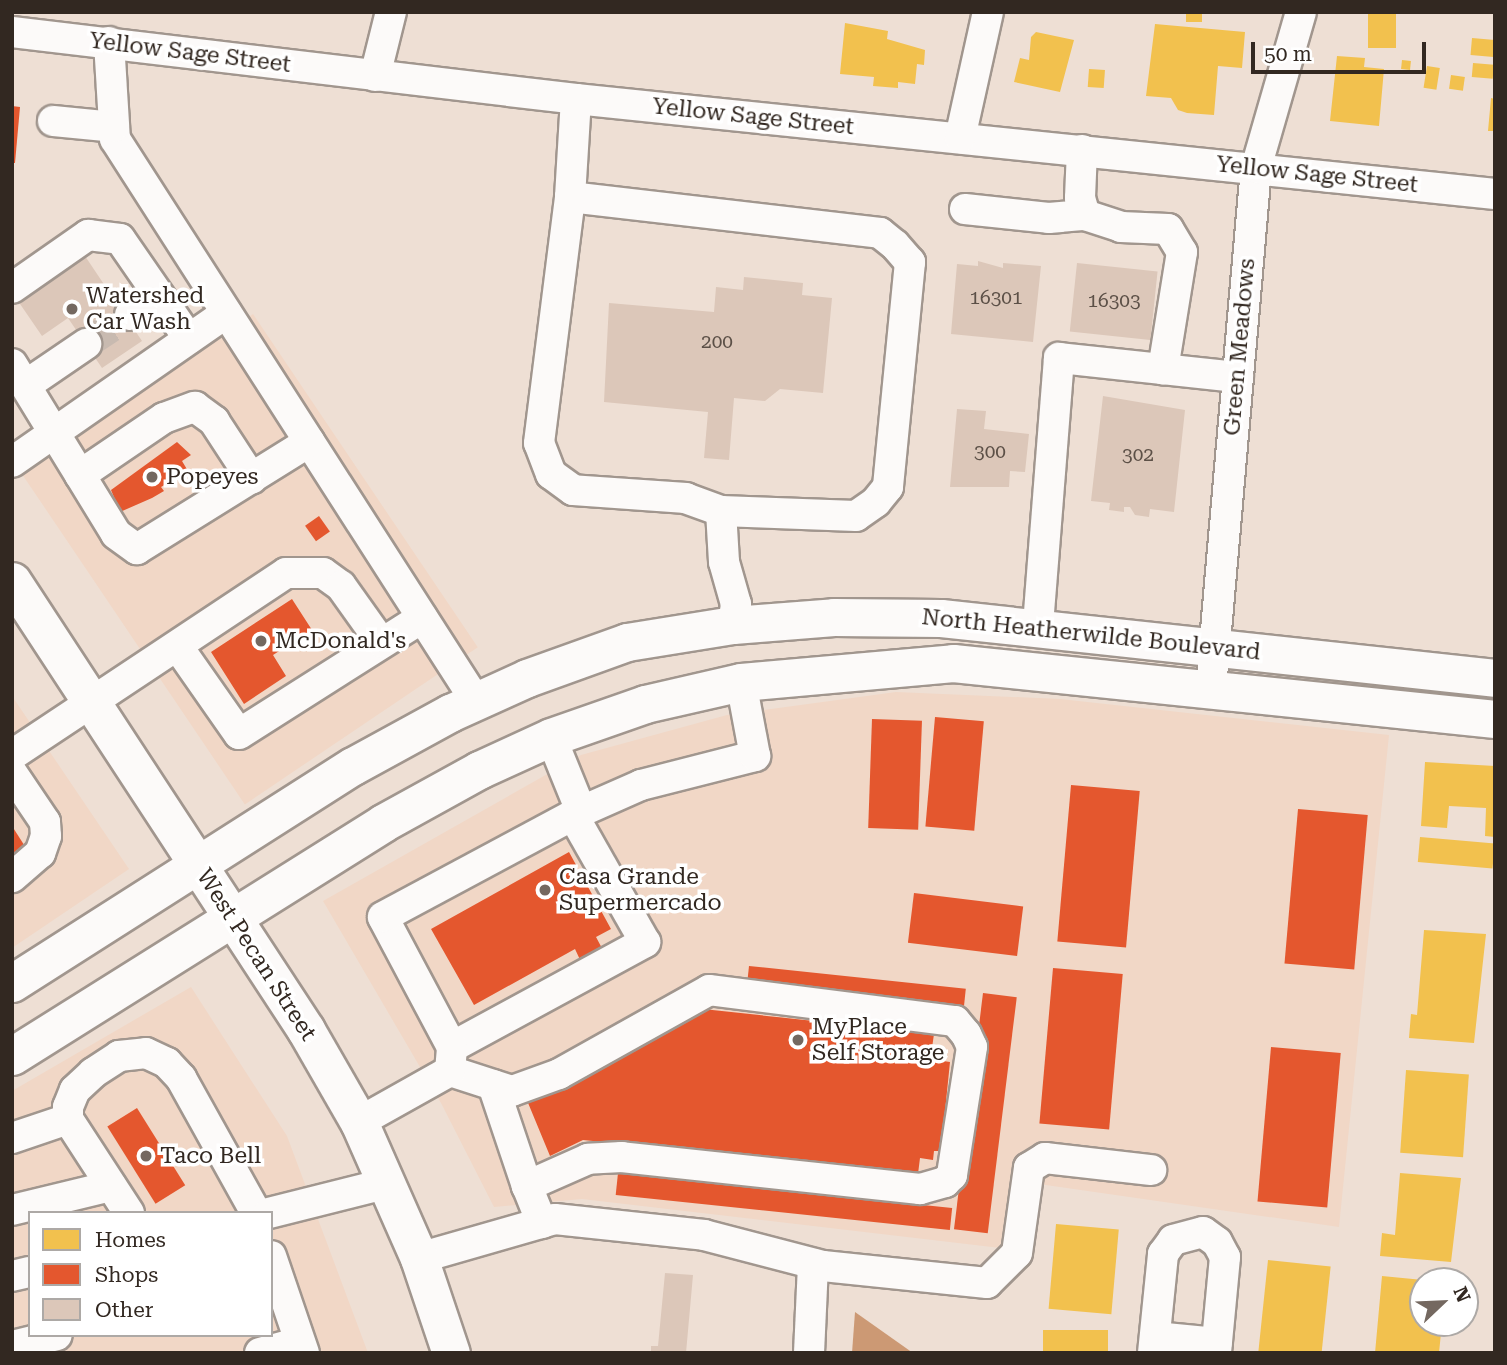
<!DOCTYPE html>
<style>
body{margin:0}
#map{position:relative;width:1507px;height:1365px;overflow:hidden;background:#eedfd4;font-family:"Roboto Serif",serif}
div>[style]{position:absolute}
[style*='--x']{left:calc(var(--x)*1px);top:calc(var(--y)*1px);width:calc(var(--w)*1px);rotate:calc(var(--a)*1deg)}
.built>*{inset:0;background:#f1d7c6;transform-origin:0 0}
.water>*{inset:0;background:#cc9974}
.homes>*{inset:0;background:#f2c14e;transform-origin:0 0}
.shops>*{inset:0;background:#e4572e;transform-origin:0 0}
.building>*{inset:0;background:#dcc7b9;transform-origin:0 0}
.minor-tunnel>*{height:30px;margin-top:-15px;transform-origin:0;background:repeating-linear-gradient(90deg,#c8bab0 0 30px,transparent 0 45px)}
.roads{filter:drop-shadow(2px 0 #a1968e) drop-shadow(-2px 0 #a1968e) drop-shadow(0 2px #a1968e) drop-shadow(0 -2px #a1968e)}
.minor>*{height:30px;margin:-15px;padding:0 15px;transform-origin:15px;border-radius:15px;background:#fcfaf9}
.major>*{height:37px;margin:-18.5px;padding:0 18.5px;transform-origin:18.5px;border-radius:18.5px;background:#fcfaf9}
.dots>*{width:19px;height:19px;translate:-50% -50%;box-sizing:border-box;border:4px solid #fff;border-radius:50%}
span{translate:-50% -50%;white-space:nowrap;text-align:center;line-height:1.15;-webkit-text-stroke:7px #fff;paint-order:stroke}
.number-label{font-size:19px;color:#5c5047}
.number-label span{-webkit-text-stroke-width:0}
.street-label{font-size:23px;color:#322821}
.poi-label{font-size:23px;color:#322821}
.left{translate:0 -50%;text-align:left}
.frame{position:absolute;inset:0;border:14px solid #322821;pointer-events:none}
.legend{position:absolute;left:28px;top:1211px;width:245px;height:126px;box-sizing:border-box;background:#fff;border:2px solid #ada9a6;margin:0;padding:9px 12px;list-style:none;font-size:21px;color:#322821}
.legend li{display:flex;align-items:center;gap:14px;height:35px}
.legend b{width:35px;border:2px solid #ada9a6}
.north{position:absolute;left:1409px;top:1267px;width:70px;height:70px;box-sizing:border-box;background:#fff;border:2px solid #ada9a6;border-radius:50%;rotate:67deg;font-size:19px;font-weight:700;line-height:28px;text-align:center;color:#322821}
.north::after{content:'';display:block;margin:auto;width:24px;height:32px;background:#746860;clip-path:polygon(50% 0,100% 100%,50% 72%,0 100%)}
.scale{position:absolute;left:1251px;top:42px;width:175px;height:32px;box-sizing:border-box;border:4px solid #322821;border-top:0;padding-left:9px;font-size:21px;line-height:24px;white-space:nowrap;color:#322821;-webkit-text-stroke:5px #fff;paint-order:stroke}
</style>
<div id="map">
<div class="built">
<div style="left:253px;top:314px;width:402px;height:281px;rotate:56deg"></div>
<div style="clip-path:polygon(896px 692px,1060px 699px,1389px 735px,1339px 1227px,1018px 1181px,1009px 1249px,582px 1199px,494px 1207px,441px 1103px,323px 901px,581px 755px,727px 715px)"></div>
<div style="clip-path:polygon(12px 696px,129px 869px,12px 948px)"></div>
<div style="clip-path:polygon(evenodd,191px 987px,287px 1136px,368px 1353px,12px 1353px,12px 1091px,191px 987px,30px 1213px,271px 1213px,271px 1335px,30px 1335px,30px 1213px)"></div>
</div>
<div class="water">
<div style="clip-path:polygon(855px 1312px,913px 1353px,852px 1353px)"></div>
</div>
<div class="homes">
<div style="left:1186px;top:12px;width:16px;height:10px"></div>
<div style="left:1368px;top:12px;width:28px;height:36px"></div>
<div style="clip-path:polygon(845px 23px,888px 31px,887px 39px,925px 50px,924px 65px,917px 64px,915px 84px,898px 82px,898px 88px,873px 86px,874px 77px,840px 74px)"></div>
<div style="clip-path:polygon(1155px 24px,1245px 32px,1242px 68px,1218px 66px,1214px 115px,1187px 113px,1178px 110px,1171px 98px,1146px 96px)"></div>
<div style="clip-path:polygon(1036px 32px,1074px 40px,1060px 92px,1014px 82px,1020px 58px,1029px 60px,1031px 37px)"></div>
<div style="left:1472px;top:38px;width:23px;height:17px;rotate:5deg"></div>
<div style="clip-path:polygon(1337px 56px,1365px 58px,1364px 67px,1384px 69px,1379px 126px,1330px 121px)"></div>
<div style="left:1402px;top:60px;width:9px;height:9px;rotate:6deg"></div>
<div style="left:1473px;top:63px;width:21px;height:14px;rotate:5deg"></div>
<div style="left:1427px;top:66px;width:13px;height:22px;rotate:9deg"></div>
<div style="left:1089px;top:69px;width:16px;height:18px;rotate:4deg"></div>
<div style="left:1451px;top:75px;width:14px;height:14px;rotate:8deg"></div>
<div style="clip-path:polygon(1491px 98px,1495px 99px,1495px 131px,1488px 131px)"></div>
<div style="clip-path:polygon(1425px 762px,1495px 766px,1495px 837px,1485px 836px,1486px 808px,1449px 806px,1447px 828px,1421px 826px)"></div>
<div style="left:1420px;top:837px;width:75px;height:25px;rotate:5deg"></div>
<div style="clip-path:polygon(1424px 930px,1486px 934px,1474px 1043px,1409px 1038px,1411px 1014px,1417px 1015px)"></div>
<div style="left:1406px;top:1070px;width:63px;height:83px;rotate:4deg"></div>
<div style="clip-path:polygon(1400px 1173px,1461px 1178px,1451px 1262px,1380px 1256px,1382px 1233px,1395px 1235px)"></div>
<div style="left:1056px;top:1224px;width:63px;height:85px;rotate:5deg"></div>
<div style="left:1268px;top:1260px;width:63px;height:93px;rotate:6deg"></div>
<div style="clip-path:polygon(1382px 1276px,1423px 1280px,1423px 1323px,1442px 1323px,1439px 1353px,1375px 1353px)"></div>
<div style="left:1043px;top:1330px;width:65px;height:23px"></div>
</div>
<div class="shops">
<div style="clip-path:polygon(12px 106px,20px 107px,15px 163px,12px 163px)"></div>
<div style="clip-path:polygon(177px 442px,191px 455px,182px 461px,188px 471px,161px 487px,164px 491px,152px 498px,120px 512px,111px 490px)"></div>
<div style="left:319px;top:516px;width:19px;height:17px;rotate:55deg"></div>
<div style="clip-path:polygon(292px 599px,312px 630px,273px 655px,286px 676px,244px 704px,211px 652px)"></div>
<div style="left:935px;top:717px;width:49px;height:110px;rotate:5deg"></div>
<div style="left:872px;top:719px;width:50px;height:109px;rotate:2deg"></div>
<div style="left:1071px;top:785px;width:69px;height:157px;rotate:5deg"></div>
<div style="left:1298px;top:809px;width:70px;height:155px;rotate:5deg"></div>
<div style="clip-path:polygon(12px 826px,26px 848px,12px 857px)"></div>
<div style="clip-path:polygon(569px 852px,611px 929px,596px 937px,604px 952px,582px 964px,575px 949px,474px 1005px,431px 929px)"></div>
<div style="left:914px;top:893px;width:110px;height:50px;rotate:7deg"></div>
<div style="left:749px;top:966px;width:218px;height:23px;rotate:6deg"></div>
<div style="left:1053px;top:968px;width:70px;height:156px;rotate:5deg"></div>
<div style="left:983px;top:993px;width:34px;height:238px;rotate:7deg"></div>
<div style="clip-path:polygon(703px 1009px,934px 1034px,932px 1048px,945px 1050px,943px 1061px,950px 1062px,941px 1151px,934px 1151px,933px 1160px,920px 1158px,918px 1174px,583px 1140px,550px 1156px,526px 1098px,694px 1013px,702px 1014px)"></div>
<div style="left:1271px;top:1047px;width:70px;height:155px;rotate:5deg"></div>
<div style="left:137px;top:1108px;width:91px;height:35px;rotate:58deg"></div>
<div style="left:618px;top:1173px;width:336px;height:22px;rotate:6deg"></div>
</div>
<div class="building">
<div style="clip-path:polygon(85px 256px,142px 341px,102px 368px,68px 318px,42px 336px,18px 301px)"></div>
<div style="clip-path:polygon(978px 261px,1003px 268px,1003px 263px,1041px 266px,1033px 342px,951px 334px,957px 264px,978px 266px)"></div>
<div style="left:1077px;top:263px;width:81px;height:69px;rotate:6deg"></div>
<div style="clip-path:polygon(744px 277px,803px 283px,802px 295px,832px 298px,823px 393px,780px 389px,765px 401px,734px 398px,729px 460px,704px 458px,708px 412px,604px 402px,609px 303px,714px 312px,716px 287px,743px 290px)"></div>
<div style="clip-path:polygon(1103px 396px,1185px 410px,1174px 512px,1150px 509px,1149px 517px,1135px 515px,1130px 507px,1124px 507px,1124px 512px,1109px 510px,1110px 503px,1091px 501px)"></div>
<div style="clip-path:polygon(957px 409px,986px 411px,984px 429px,1029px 434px,1025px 472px,1010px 471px,1009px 487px,950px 487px)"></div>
<div style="clip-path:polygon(665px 1273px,693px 1275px,686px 1353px,651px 1353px,651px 1346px,658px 1346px)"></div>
</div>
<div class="minor-tunnel">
<div style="--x:86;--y:344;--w:53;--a:-33.4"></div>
</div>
<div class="roads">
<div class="minor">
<div style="--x:12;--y:32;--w:568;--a:6.77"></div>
<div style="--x:576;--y:99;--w:924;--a:5.9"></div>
<div style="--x:109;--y:42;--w:97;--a:86.5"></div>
<div style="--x:115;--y:139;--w:668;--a:57.29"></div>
<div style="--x:375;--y:76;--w:66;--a:-76"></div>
<div style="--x:53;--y:121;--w:61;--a:5.6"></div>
<div style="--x:960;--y:138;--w:129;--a:-77.5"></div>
<div style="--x:1082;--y:150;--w:48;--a:92.4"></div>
<div style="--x:1080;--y:198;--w:18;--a:74"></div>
<div style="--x:1085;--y:215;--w:38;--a:18"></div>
<div style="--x:1121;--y:227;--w:47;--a:2.4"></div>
<div style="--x:1168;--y:229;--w:27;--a:59"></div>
<div style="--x:1182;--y:252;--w:119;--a:99.2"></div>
<div style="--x:570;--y:197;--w:312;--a:6.6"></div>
<div style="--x:880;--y:233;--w:19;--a:39"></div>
<div style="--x:895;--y:245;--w:23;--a:49"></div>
<div style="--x:910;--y:262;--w:226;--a:95.6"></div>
<div style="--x:888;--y:487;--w:19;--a:129"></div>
<div style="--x:876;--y:502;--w:24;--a:145"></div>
<div style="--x:856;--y:516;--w:135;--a:-177.9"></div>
<div style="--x:721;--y:511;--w:37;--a:-160"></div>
<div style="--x:686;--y:498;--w:113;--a:-176"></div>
<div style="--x:573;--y:490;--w:27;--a:-144"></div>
<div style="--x:551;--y:474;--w:33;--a:-111"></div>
<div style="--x:539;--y:443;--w:248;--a:-82.8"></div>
<div style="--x:570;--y:197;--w:98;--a:-86.5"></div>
<div style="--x:965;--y:209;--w:84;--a:6.1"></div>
<div style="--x:1049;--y:218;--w:36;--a:-5"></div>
<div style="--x:12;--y:288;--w:93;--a:-34.9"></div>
<div style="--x:88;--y:235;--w:32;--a:7"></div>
<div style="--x:120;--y:239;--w:121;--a:55.4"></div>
<div style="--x:130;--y:315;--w:34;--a:-36"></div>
<div style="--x:12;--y:364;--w:199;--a:58.5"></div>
<div style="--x:116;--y:534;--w:26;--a:36"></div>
<div style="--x:137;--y:549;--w:203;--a:-31.9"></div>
<div style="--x:26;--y:385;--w:73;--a:-34.3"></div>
<div style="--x:12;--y:462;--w:261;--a:-34.8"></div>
<div style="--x:80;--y:475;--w:102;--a:-34.2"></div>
<div style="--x:164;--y:418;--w:33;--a:-20"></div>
<div style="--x:195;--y:407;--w:24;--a:36"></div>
<div style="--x:214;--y:421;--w:69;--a:56.8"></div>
<div style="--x:721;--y:511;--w:51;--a:86.6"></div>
<div style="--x:724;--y:562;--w:44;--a:74.1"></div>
<div style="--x:736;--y:604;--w:21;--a:98"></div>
<div style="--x:1038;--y:625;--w:268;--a:-85.5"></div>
<div style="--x:1059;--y:358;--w:180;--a:6.1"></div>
<div style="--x:178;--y:647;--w:106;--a:55"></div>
<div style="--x:239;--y:734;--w:217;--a:-32.4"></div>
<div style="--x:1211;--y:688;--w:522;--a:-85.05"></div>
<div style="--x:1256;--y:168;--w:162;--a:-73.9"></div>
<div style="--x:551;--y:737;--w:80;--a:67.9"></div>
<div style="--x:12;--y:755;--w:329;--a:-33.6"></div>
<div style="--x:286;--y:573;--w:37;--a:0"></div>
<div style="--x:323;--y:573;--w:22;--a:36"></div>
<div style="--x:341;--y:586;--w:69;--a:54.5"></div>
<div style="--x:12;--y:773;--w:59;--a:56"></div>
<div style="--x:45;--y:822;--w:14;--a:86"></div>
<div style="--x:46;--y:836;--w:18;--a:109"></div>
<div style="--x:40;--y:853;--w:37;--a:139"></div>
<div style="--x:452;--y:1047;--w:220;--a:-28.5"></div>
<div style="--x:645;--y:942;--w:146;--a:-119.6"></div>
<div style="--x:450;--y:1071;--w:65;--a:17.9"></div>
<div style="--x:512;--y:1091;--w:50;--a:-19.9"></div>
<div style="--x:559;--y:1074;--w:172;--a:-29.2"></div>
<div style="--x:709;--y:990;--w:248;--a:7.2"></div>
<div style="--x:955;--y:1021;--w:17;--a:50"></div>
<div style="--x:966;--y:1034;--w:14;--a:65"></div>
<div style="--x:972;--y:1047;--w:130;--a:98.9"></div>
<div style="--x:952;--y:1175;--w:10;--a:135"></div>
<div style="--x:945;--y:1182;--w:26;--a:164"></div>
<div style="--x:920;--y:1189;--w:300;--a:-173.9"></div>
<div style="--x:622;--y:1157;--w:34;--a:177"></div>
<div style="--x:588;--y:1159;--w:67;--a:156.1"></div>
<div style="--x:527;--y:1186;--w:40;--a:68"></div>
<div style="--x:493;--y:1085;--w:107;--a:71.4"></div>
<div style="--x:359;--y:1122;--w:104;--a:-29.3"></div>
<div style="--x:450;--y:1071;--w:24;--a:-85"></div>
<div style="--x:452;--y:1047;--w:147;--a:-118"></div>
<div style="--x:383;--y:917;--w:216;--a:-28.2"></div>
<div style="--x:573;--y:815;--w:74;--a:-23.8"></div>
<div style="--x:641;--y:785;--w:118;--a:-14.3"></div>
<div style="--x:755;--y:756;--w:75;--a:-100.7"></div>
<div style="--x:12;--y:1138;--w:59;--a:-18.7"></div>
<div style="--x:12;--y:1210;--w:102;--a:-13.6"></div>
<div style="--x:129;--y:1213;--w:112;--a:-123"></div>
<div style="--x:68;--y:1119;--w:12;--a:-90"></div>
<div style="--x:68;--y:1107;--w:18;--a:-68"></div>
<div style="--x:75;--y:1090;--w:25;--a:-43"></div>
<div style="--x:93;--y:1073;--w:31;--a:-33"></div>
<div style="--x:119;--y:1056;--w:27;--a:-6"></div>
<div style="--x:146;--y:1053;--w:23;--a:25"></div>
<div style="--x:167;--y:1063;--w:21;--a:47"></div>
<div style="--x:181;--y:1078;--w:154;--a:60.9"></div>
<div style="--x:269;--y:1213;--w:123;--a:-14.1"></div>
<div style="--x:271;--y:1256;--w:102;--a:71.2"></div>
<div style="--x:419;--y:1258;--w:141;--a:-16"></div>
<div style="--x:555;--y:1219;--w:150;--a:6.1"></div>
<div style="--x:704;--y:1235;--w:123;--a:14.6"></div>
<div style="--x:823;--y:1266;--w:165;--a:5.9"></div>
<div style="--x:987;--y:1283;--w:42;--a:-45"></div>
<div style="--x:1017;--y:1253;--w:86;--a:-82"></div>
<div style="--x:1029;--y:1168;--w:19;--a:-32"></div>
<div style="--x:1045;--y:1158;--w:107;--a:6.5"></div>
<div style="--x:12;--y:1276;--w:18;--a:-13"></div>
<div style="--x:1155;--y:1337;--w:62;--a:5.5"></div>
<div style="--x:12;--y:1346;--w:46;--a:-13.7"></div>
<div style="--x:260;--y:1353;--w:41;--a:-15.4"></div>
<div style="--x:809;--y:1353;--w:89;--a:-87.4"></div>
<div style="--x:1153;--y:1353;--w:100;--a:-84.2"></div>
<div style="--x:1163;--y:1254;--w:17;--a:-54"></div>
<div style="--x:1173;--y:1240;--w:31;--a:-15"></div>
<div style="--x:1203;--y:1232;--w:17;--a:36"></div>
<div style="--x:1217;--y:1242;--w:17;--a:62"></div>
<div style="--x:1225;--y:1257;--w:96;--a:95.4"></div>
</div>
<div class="major">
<div style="--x:12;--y:581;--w:537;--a:56.78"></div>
<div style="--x:306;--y:1030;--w:106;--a:60.1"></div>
<div style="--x:359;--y:1122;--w:149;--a:66.2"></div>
<div style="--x:419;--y:1258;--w:100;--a:71.4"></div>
<div style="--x:12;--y:983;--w:404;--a:-32.5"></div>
<div style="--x:353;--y:766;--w:111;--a:-28.7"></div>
<div style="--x:450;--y:713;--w:85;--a:-24.4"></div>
<div style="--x:527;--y:678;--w:106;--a:-19.8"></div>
<div style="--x:627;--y:642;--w:107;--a:-9.1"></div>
<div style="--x:733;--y:625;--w:101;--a:-4.5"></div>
<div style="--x:834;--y:617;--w:107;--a:0.5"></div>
<div style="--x:941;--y:618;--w:557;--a:6.18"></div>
<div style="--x:12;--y:1056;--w:438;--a:-32.1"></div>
<div style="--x:383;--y:823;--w:110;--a:-28.9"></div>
<div style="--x:479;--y:770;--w:79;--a:-24.6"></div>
<div style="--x:551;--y:737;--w:100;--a:-19.3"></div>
<div style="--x:645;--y:704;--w:98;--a:-12.9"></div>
<div style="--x:741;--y:682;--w:213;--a:-5.1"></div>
<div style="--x:953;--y:663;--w:545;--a:5.9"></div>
</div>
</div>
<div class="dots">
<div style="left:72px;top:309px;background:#746860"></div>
<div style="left:152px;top:477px;background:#746860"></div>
<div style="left:261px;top:641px;background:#746860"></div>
<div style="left:545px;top:890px;background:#746860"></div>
<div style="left:798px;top:1040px;background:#746860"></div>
<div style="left:146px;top:1156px;background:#746860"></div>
</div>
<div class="number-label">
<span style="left:996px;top:298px">16301</span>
<span style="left:1114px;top:301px">16303</span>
<span style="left:717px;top:342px">200</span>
<span style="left:990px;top:452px">300</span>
<span style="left:1138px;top:455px">302</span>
</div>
<div class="street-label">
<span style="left:190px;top:53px;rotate:7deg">Yellow Sage Street</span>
<span style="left:753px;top:117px;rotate:6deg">Yellow Sage Street</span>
<span style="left:1317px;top:175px;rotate:6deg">Yellow Sage Street</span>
<span style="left:1240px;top:347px;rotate:-85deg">Green Meadows</span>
<span style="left:1091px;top:635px;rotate:6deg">North Heatherwilde Boulevard</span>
<span style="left:256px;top:955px;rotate:57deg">West Pecan Street</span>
</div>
<div class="poi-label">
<span class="left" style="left:86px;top:309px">Watershed<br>Car Wash</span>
<span class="left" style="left:166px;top:477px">Popeyes</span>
<span class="left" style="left:275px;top:641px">McDonald's</span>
<span class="left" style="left:559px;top:890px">Casa Grande<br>Supermercado</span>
<span class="left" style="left:812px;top:1040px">MyPlace<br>Self Storage</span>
<span class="left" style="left:160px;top:1156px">Taco Bell</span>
</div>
<div class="frame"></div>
<ul class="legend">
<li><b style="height:19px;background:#f2c14e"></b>Homes</li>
<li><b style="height:19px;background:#e4572e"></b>Shops</li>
<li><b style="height:19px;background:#dcc7b9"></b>Other</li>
</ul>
<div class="north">N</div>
<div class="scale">50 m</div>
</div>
